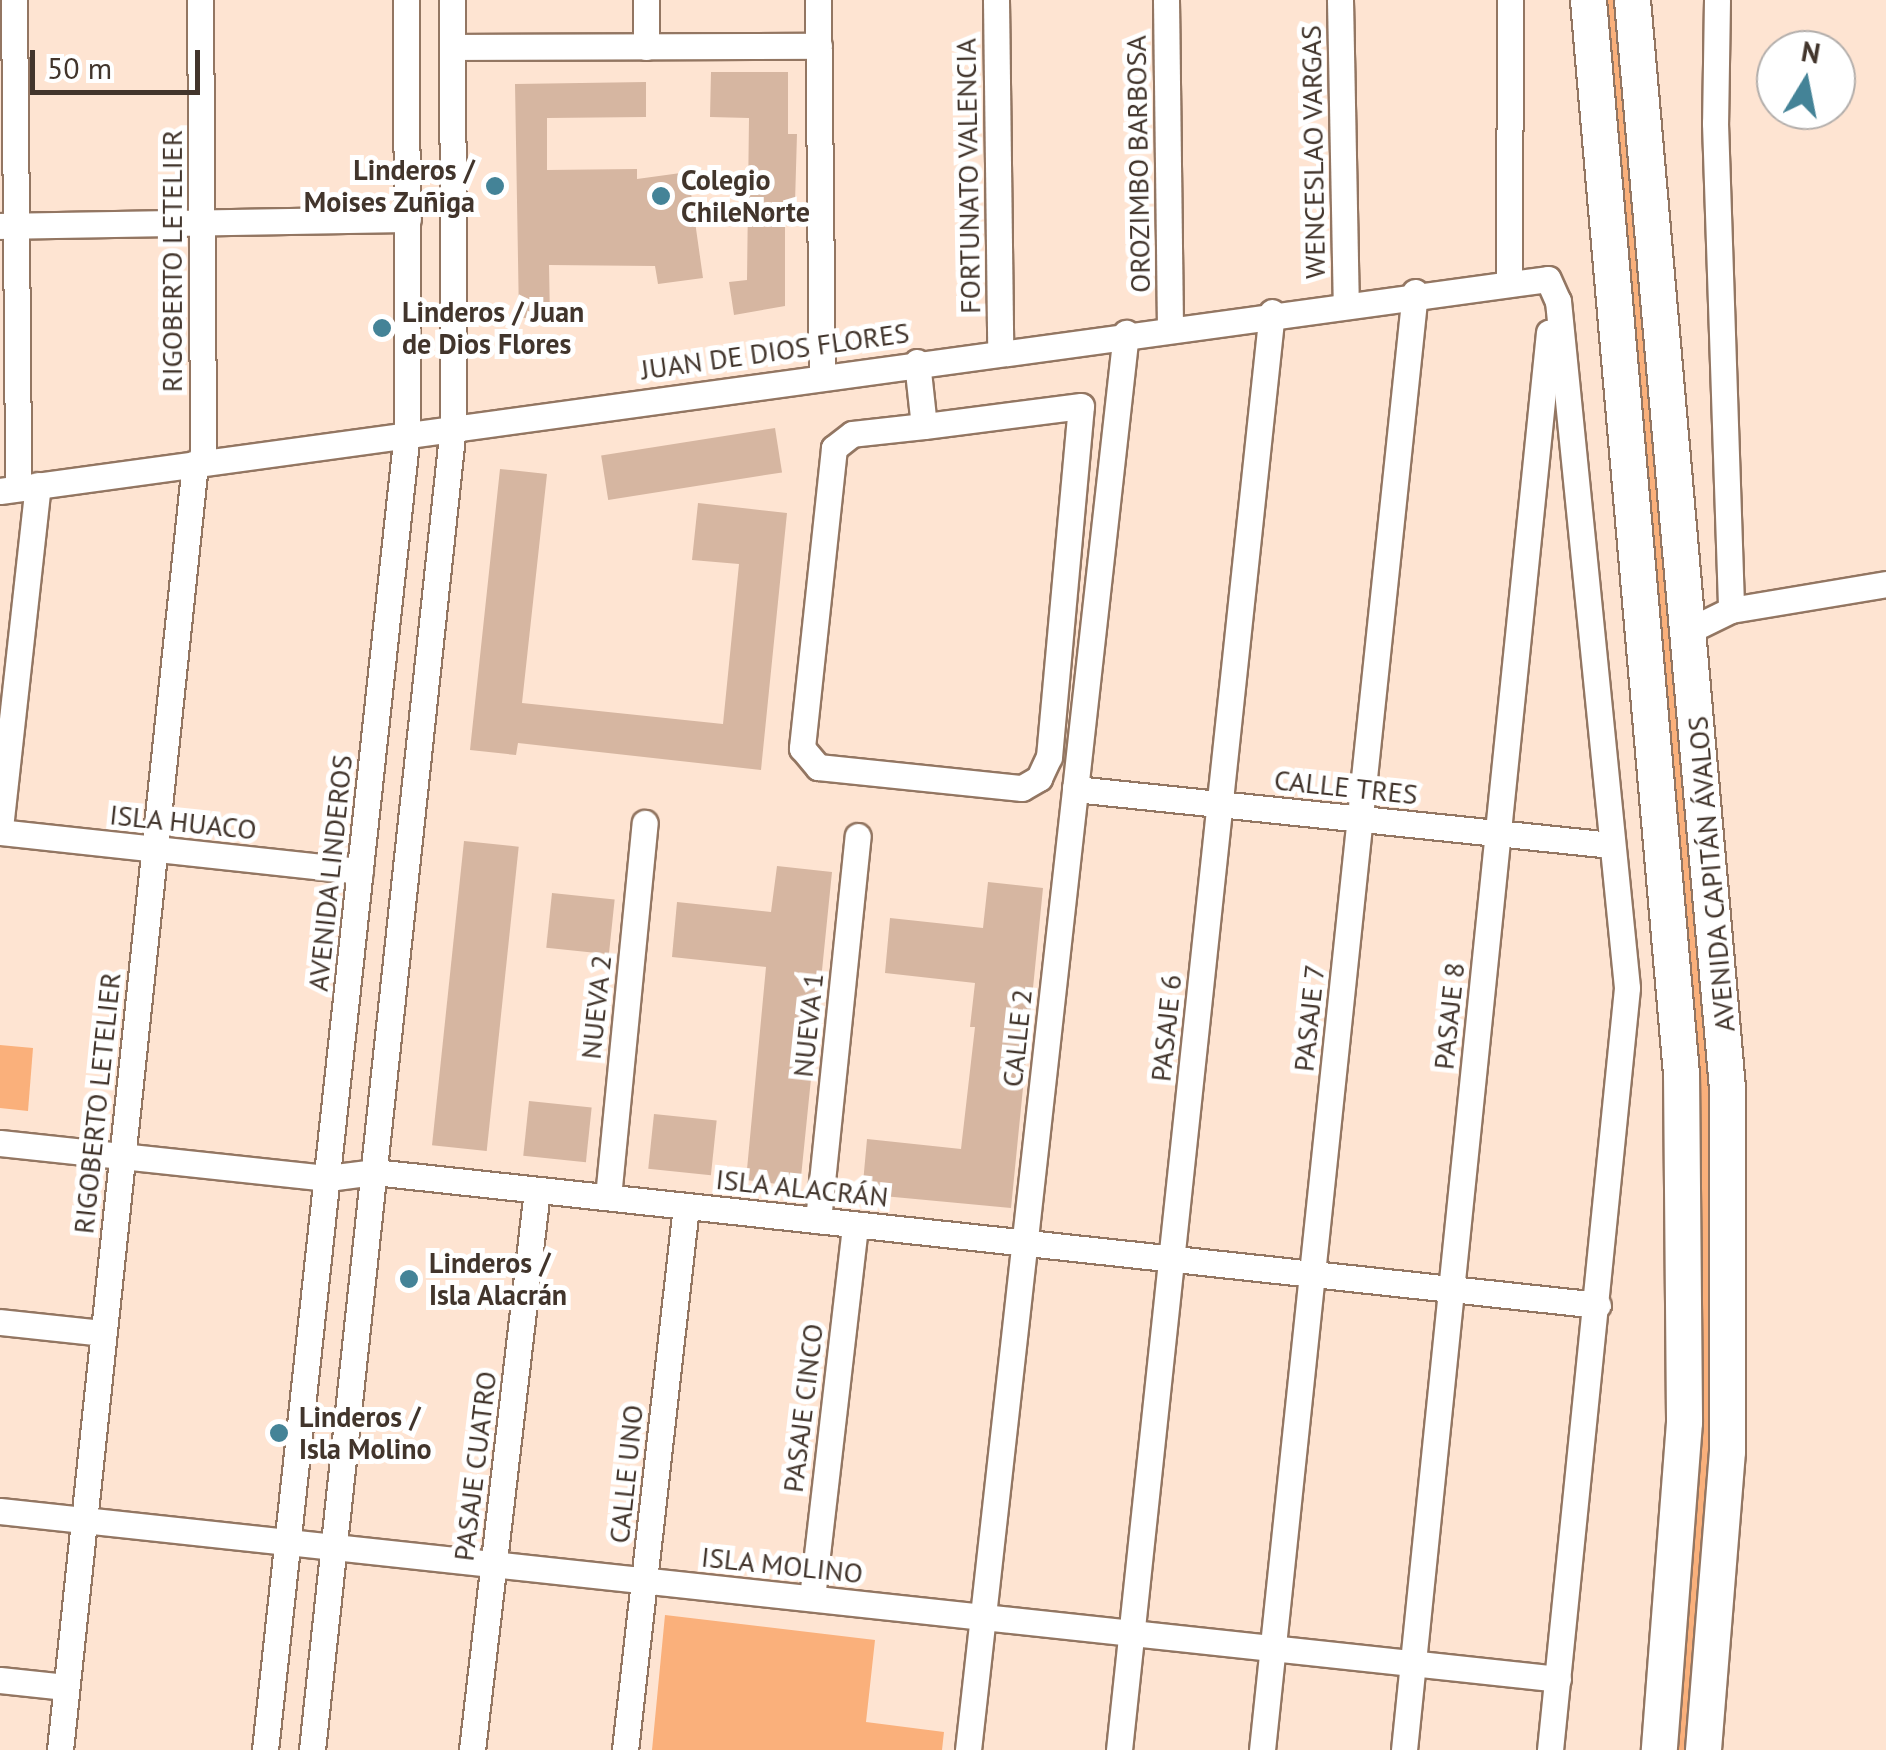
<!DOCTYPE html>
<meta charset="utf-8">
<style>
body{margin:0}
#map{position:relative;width:1886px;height:1750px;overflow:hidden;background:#fee4d2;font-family:"PT Sans",sans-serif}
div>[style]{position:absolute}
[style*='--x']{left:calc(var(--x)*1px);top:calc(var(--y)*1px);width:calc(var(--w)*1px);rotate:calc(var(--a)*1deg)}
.green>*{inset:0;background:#fab07b}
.building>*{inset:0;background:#d6b6a1;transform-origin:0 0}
.roads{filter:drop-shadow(2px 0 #937662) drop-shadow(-2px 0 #937662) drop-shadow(0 2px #937662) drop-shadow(0 -2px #937662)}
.minor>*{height:25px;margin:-12.5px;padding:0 12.5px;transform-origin:12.5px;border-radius:12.5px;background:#fff}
.highway>*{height:35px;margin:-17.5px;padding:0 17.5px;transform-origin:17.5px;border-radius:17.5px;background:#fff}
.dots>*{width:28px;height:28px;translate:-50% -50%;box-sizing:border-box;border:5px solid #fff;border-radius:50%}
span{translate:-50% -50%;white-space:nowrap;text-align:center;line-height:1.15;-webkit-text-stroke:10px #fff;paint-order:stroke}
.street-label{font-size:28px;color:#42352c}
.poi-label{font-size:28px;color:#42352c;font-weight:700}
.right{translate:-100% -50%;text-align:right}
.left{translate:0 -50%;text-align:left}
.north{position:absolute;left:1756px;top:30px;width:100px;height:100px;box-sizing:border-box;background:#fff;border:2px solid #b3aeab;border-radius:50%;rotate:10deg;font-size:28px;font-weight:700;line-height:40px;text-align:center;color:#42352c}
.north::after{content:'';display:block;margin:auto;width:35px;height:45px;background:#448397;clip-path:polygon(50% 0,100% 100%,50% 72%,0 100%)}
.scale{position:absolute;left:30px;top:50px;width:170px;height:45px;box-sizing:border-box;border:5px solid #42352c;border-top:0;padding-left:12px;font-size:30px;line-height:35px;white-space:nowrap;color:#42352c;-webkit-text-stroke:8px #fff;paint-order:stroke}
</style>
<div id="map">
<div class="green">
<div style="clip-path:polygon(1599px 0,1621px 0,1708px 968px,1719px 1352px,1690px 1750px,1668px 1750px,1693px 1425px)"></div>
<div style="clip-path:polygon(0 1045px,33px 1048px,28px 1111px,0 1108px)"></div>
<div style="clip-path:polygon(665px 1615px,875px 1640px,866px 1722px,944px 1732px,942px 1750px,652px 1750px)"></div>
</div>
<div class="building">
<div style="clip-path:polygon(711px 72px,788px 72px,788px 134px,797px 134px,795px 203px,785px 203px,785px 306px,734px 315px,729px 282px,747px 280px,749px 118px,710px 117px)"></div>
<div style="clip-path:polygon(646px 82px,646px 117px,547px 118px,547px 170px,637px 169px,637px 179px,688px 172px,703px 278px,658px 284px,655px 266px,549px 265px,550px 318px,519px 318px,515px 84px)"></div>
<div style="left:775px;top:428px;width:45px;height:176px;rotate:81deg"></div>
<div style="clip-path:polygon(500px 469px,547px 474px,522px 703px,723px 724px,739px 564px,692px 560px,698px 503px,787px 513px,761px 770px,518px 743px,516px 755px,470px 750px)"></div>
<div style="left:464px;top:841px;width:55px;height:306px;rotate:6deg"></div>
<div style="clip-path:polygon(777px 866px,832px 872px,800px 1187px,746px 1180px,766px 967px,672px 957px,677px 902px,771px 912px)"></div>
<div style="clip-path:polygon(988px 882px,1043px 888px,1011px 1208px,862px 1194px,867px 1139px,961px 1149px,975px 1027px,970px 1027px,975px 983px,885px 973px,890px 918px,983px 928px)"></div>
<div style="left:552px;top:893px;width:63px;height:55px;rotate:6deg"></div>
<div style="left:529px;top:1101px;width:63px;height:55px;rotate:6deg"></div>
<div style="left:654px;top:1114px;width:63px;height:55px;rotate:6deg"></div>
</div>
<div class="roads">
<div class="minor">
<div style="--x:14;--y:0;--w:488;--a:89.5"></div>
<div style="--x:200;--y:0;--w:462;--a:89.6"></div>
<div style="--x:646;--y:0;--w:47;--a:90"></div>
<div style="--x:818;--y:0;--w:375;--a:89.4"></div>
<div style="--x:996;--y:0;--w:350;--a:89.3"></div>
<div style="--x:1166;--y:0;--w:326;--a:89.3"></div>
<div style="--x:1340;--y:0;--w:302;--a:88.9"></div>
<div style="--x:1717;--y:0;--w:123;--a:90.9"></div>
<div style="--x:1715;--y:123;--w:487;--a:88.1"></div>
<div style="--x:453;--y:47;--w:366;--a:-0.2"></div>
<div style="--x:0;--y:226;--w:408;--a:-1"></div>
<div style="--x:1509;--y:279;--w:279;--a:-89.8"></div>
<div style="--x:917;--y:362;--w:64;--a:83.8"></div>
<div style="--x:924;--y:426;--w:72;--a:173.7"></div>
<div style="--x:852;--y:434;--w:23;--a:142"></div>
<div style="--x:834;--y:448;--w:302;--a:96.1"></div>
<div style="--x:802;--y:748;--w:25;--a:50"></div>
<div style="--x:818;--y:767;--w:205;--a:5.9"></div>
<div style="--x:1022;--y:788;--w:20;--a:-30"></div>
<div style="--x:1039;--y:778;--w:23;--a:-65"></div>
<div style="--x:1049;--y:757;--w:352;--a:-84.8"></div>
<div style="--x:1081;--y:406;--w:158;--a:172.7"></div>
<div style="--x:0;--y:491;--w:1562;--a:-7.8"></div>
<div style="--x:1548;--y:279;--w:24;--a:66"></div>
<div style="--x:1558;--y:301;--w:690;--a:84.26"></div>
<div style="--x:1627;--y:988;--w:766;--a:95.77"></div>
<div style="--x:1690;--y:630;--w:46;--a:-26"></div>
<div style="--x:1731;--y:610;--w:157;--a:-9.5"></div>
<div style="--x:1075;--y:789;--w:539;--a:5.96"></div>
<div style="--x:0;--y:828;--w:345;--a:-83.7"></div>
<div style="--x:0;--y:832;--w:362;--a:6.2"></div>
<div style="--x:0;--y:1143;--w:330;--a:6.1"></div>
<div style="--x:328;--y:1178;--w:46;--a:-7.4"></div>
<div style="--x:374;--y:1172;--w:1231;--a:6.2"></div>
<div style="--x:608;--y:1197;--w:376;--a:-84.4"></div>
<div style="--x:818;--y:1220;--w:386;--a:-84.1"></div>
<div style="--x:0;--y:1322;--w:104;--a:6.1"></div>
<div style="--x:0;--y:1511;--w:1567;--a:6.15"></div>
<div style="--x:812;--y:1598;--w:376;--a:-83.4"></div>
<div style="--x:0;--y:1680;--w:66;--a:6.1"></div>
<div style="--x:60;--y:1750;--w:1294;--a:-84.01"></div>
<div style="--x:265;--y:1750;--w:1325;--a:-83.85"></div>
<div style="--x:407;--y:433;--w:433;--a:-90.1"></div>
<div style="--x:312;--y:1750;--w:1330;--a:-83.92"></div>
<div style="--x:453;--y:427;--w:427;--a:-90.1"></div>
<div style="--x:472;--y:1750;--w:564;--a:-83.38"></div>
<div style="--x:625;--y:1750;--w:547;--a:-83.6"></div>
<div style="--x:968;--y:1750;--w:1426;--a:-83.64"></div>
<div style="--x:1119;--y:1750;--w:1446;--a:-83.93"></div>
<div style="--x:1262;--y:1750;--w:1466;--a:-84.01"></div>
<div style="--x:1404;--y:1750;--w:1425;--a:-84.16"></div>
</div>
<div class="highway">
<div style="--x:1588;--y:0;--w:1077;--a:85.05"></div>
<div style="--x:1681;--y:1073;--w:349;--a:89.5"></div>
<div style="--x:1684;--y:1422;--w:329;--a:94.4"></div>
<div style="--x:1632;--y:0;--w:1091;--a:85.01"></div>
<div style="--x:1727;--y:1087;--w:364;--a:90"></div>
<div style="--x:1727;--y:1451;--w:300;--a:94.6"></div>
</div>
</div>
<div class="dots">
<div style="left:495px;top:186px;background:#448397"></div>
<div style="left:661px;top:196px;background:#448397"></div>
<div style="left:382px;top:328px;background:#448397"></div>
<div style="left:409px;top:1279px;background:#448397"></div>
<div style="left:279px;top:1433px;background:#448397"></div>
</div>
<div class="street-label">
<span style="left:1313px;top:152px;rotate:-91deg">WENCESLAO VARGAS</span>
<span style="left:1138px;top:164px;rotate:-91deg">OROZIMBO BARBOSA</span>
<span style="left:968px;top:176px;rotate:-91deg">FORTUNATO VALENCIA</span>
<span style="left:172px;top:261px;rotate:-90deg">RIGOBERTO LETELIER</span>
<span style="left:775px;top:351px;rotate:-8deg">JUAN DE DIOS FLORES</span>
<span style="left:1346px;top:787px;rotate:6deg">CALLE TRES</span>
<span style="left:183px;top:822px;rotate:6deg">ISLA HUACO</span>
<span style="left:330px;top:873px;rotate:-84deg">AVENIDA LINDEROS</span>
<span style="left:1711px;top:874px;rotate:-95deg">AVENIDA CAPITÁN ÁVALOS</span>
<span style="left:596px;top:1007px;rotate:-84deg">NUEVA 2</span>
<span style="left:1449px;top:1016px;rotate:-84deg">PASAJE 8</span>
<span style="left:1309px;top:1018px;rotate:-84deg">PASAJE 7</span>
<span style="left:808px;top:1025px;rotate:-84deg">NUEVA 1</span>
<span style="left:1166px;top:1028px;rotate:-84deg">PASAJE 6</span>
<span style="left:1017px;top:1038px;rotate:-84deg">CALLE 2</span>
<span style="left:97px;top:1103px;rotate:-84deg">RIGOBERTO LETELIER</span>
<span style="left:802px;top:1188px;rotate:6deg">ISLA ALACRÁN</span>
<span style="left:803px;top:1408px;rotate:-83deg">PASAJE CINCO</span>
<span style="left:475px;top:1466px;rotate:-83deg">PASAJE CUATRO</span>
<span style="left:626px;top:1474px;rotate:-84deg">CALLE UNO</span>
<span style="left:782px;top:1565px;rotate:6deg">ISLA MOLINO</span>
</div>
<div class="poi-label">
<span class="right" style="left:475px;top:186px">Linderos /<br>Moises Zuñiga</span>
<span class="left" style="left:681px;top:196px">Colegio<br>ChileNorte</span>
<span class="left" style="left:402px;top:328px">Linderos / Juan<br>de Dios Flores</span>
<span class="left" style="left:429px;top:1279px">Linderos /<br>Isla Alacrán</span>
<span class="left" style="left:299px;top:1433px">Linderos /<br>Isla Molino</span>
</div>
<div class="north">N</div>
<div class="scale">50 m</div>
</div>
